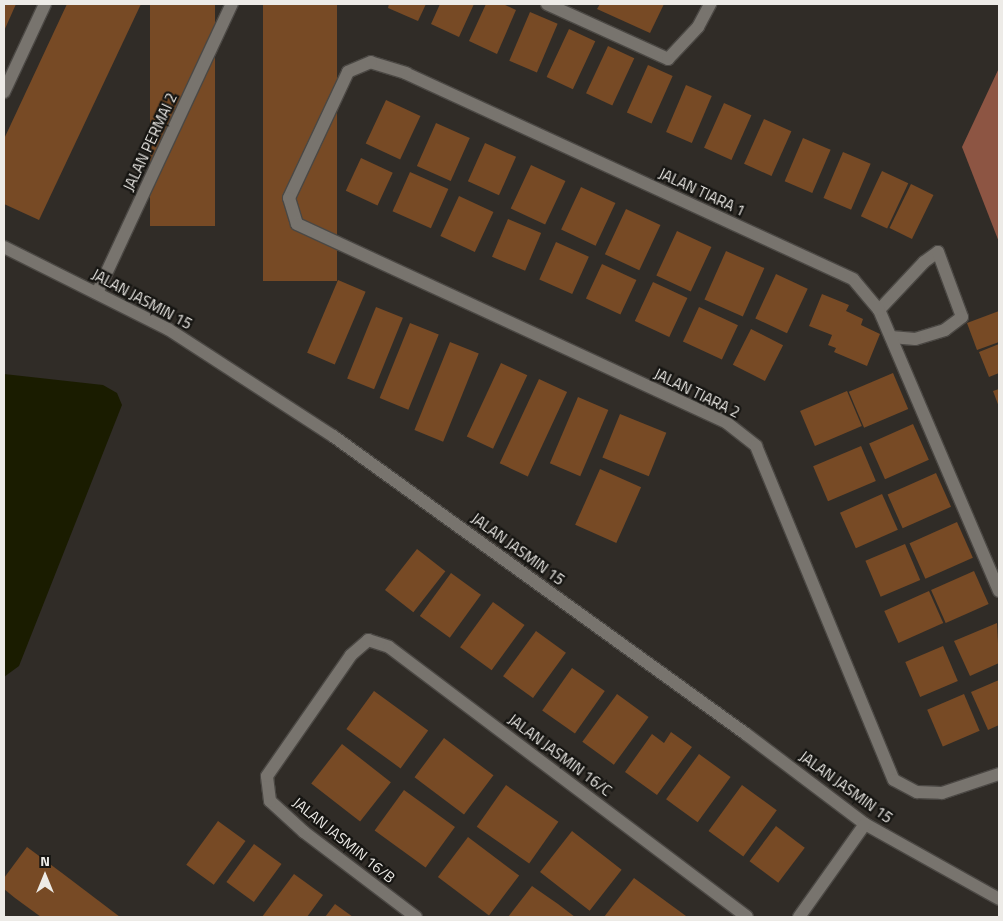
<!DOCTYPE html>
<style>
body{margin:0}
#map{position:relative;width:1003px;height:921px;overflow:hidden;background:#302c27;font-family:"Titillium Web",sans-serif}
div>[style]{position:absolute}
[style*='--x']{left:calc(var(--x)*1px);top:calc(var(--y)*1px);width:calc(var(--w)*1px);rotate:calc(var(--a)*1deg)}
.forest>*{inset:0;background:#8d5543}
.water>*{inset:0;background:#1a1c00}
.building>*{inset:0;background:#774a25;transform-origin:0 0}
.roads{filter:drop-shadow(1px 0 #4b4844) drop-shadow(-1px 0 #4b4844) drop-shadow(0 1px #4b4844) drop-shadow(0 -1px #4b4844)}
.lane>*{height:12px;margin:-6px;padding:0 6px;transform-origin:6px;border-radius:6px;background:#78746e}
.street>*{height:12px;margin:-6px;padding:0 6px;transform-origin:6px;border-radius:6px;background:#78746e}
span{translate:-50% -50%;white-space:nowrap;text-align:center;line-height:1.15;-webkit-text-stroke:4.5px #161512;paint-order:stroke}
.street-label{font-size:15px;color:#edebe7}
.frame{position:absolute;inset:0;border:5px solid #edebe7;pointer-events:none}
.north{position:absolute;left:20px;top:851px;width:50px;height:50px;-webkit-text-stroke:4px #161512;paint-order:stroke;rotate:0deg;font-size:14px;font-weight:700;line-height:20px;text-align:center;color:#edebe7}
.north::after{content:'';display:block;margin:auto;width:18px;height:22px;background:#edebe7;clip-path:polygon(50% 0,100% 100%,50% 72%,0 100%)}
</style>
<div id="map">
<div class="forest">
<div style="clip-path:polygon(999px 68px,999px 242px,962px 147px)"></div>
</div>
<div class="water">
<div style="clip-path:polygon(4px 374px,103px 385px,117px 393px,122px 405px,19px 666px,4px 677px)"></div>
</div>
<div class="building">
<div style="clip-path:polygon(4px 4px,16px 4px,4px 31px)"></div>
<div style="clip-path:polygon(67px 4px,141px 4px,39px 220px,4px 204px,4px 139px)"></div>
<div style="left:150px;top:4px;width:65px;height:222px"></div>
<div style="left:263px;top:4px;width:74px;height:277px"></div>
<div style="clip-path:polygon(389px 4px,426px 4px,418px 21px,388px 8px)"></div>
<div style="clip-path:polygon(440px 4px,474px 4px,459px 37px,431px 24px)"></div>
<div style="clip-path:polygon(486px 4px,503px 4px,516px 10px,497px 54px,469px 41px)"></div>
<div style="clip-path:polygon(600px 4px,664px 4px,650px 33px,597px 9px)"></div>
<div style="left:530px;top:12px;width:30px;height:53px;rotate:23deg"></div>
<div style="left:569px;top:29px;width:29px;height:53px;rotate:25deg"></div>
<div style="left:608px;top:46px;width:29px;height:52px;rotate:25deg"></div>
<div style="left:648px;top:65px;width:27px;height:52px;rotate:24deg"></div>
<div style="left:686px;top:85px;width:28px;height:51px;rotate:23deg"></div>
<div style="left:386px;top:100px;width:38px;height:48px;rotate:25deg"></div>
<div style="left:724px;top:103px;width:30px;height:49px;rotate:24deg"></div>
<div style="left:764px;top:119px;width:30px;height:49px;rotate:24deg"></div>
<div style="left:436px;top:123px;width:37px;height:47px;rotate:24deg"></div>
<div style="left:803px;top:138px;width:30px;height:47px;rotate:23deg"></div>
<div style="left:485px;top:143px;width:34px;height:42px;rotate:24deg"></div>
<div style="left:843px;top:152px;width:30px;height:50px;rotate:23deg"></div>
<div style="left:361px;top:158px;width:35px;height:36px;rotate:25deg"></div>
<div style="left:531px;top:165px;width:38px;height:48px;rotate:25deg"></div>
<div style="left:882px;top:171px;width:29px;height:50px;rotate:25deg"></div>
<div style="left:410px;top:172px;width:42px;height:43px;rotate:24deg"></div>
<div style="left:911px;top:184px;width:25px;height:49px;rotate:26deg"></div>
<div style="left:581px;top:187px;width:38px;height:47px;rotate:25deg"></div>
<div style="left:459px;top:196px;width:38px;height:44px;rotate:25deg"></div>
<div style="left:626px;top:209px;width:38px;height:50px;rotate:25deg"></div>
<div style="left:508px;top:219px;width:36px;height:41px;rotate:23deg"></div>
<div style="left:677px;top:231px;width:38px;height:49px;rotate:25deg"></div>
<div style="left:556px;top:242px;width:36px;height:41px;rotate:24deg"></div>
<div style="left:726px;top:251px;width:42px;height:53px;rotate:24deg"></div>
<div style="left:602px;top:264px;width:38px;height:38px;rotate:25deg"></div>
<div style="left:776px;top:274px;width:35px;height:49px;rotate:25deg"></div>
<div style="left:338px;top:280px;width:30px;height:79px;rotate:23deg"></div>
<div style="left:653px;top:282px;width:38px;height:43px;rotate:25deg"></div>
<div style="clip-path:polygon(822px 294px,849px 305px,846px 311px,863px 319px,861px 325px,880px 334px,867px 366px,834px 352px,836px 348px,828px 345px,832px 335px,809px 326px)"></div>
<div style="left:376px;top:307px;width:29px;height:77px;rotate:22deg"></div>
<div style="left:699px;top:307px;width:43px;height:38px;rotate:25deg"></div>
<div style="clip-path:polygon(999px 311px,999px 342px,977px 350px,967px 323px)"></div>
<div style="left:410px;top:323px;width:31px;height:81px;rotate:22deg"></div>
<div style="left:751px;top:329px;width:36px;height:40px;rotate:27deg"></div>
<div style="left:450px;top:342px;width:31px;height:95px;rotate:22deg"></div>
<div style="clip-path:polygon(999px 344px,999px 373px,989px 377px,979px 352px)"></div>
<div style="left:501px;top:363px;width:29px;height:81px;rotate:25deg"></div>
<div style="left:893px;top:373px;width:39px;height:48px;rotate:67deg"></div>
<div style="left:539px;top:379px;width:31px;height:93px;rotate:25deg"></div>
<div style="clip-path:polygon(999px 389px,999px 407px,993px 391px)"></div>
<div style="left:847px;top:391px;width:38px;height:51px;rotate:67deg"></div>
<div style="left:578px;top:397px;width:33px;height:72px;rotate:23deg"></div>
<div style="left:620px;top:414px;width:50px;height:47px;rotate:22deg"></div>
<div style="left:913px;top:424px;width:39px;height:48px;rotate:66deg"></div>
<div style="left:861px;top:446px;width:38px;height:52px;rotate:67deg"></div>
<div style="left:600px;top:469px;width:45px;height:61px;rotate:24deg"></div>
<div style="left:936px;top:473px;width:37px;height:53px;rotate:66deg"></div>
<div style="left:882px;top:494px;width:39px;height:46px;rotate:66deg"></div>
<div style="left:957px;top:522px;width:39px;height:52px;rotate:66deg"></div>
<div style="left:905px;top:544px;width:39px;height:43px;rotate:67deg"></div>
<div style="left:417px;top:549px;width:36px;height:52px;rotate:38deg"></div>
<div style="left:974px;top:571px;width:36px;height:47px;rotate:66deg"></div>
<div style="left:451px;top:573px;width:37px;height:53px;rotate:36deg"></div>
<div style="left:929px;top:591px;width:35px;height:49px;rotate:66deg"></div>
<div style="left:493px;top:602px;width:39px;height:56px;rotate:36deg"></div>
<div style="clip-path:polygon(997px 623px,999px 663px,970px 676px,954px 641px)"></div>
<div style="left:536px;top:631px;width:37px;height:56px;rotate:36deg"></div>
<div style="left:943px;top:646px;width:38px;height:41px;rotate:67deg"></div>
<div style="left:572px;top:668px;width:40px;height:52px;rotate:35deg"></div>
<div style="clip-path:polygon(999px 680px,999px 725px,988px 730px,971px 692px)"></div>
<div style="left:374px;top:691px;width:67px;height:47px;rotate:36deg"></div>
<div style="left:617px;top:694px;width:39px;height:59px;rotate:36deg"></div>
<div style="left:964px;top:694px;width:40px;height:40px;rotate:67deg"></div>
<div style="clip-path:polygon(671px 732px,692px 747px,657px 795px,625px 772px,652px 734px,664px 743px)"></div>
<div style="left:444px;top:738px;width:62px;height:49px;rotate:37deg"></div>
<div style="left:342px;top:744px;width:62px;height:50px;rotate:38deg"></div>
<div style="left:699px;top:754px;width:39px;height:56px;rotate:36deg"></div>
<div style="left:506px;top:785px;width:64px;height:51px;rotate:35deg"></div>
<div style="left:742px;top:785px;width:43px;height:57px;rotate:36deg"></div>
<div style="left:404px;top:790px;width:63px;height:50px;rotate:36deg"></div>
<div style="left:218px;top:821px;width:34px;height:54px;rotate:36deg"></div>
<div style="left:776px;top:826px;width:36px;height:44px;rotate:37deg"></div>
<div style="left:572px;top:831px;width:63px;height:52px;rotate:38deg"></div>
<div style="left:468px;top:837px;width:64px;height:50px;rotate:37deg"></div>
<div style="left:254px;top:844px;width:34px;height:47px;rotate:36deg"></div>
<div style="clip-path:polygon(27px 847px,62px 873px,120px 917px,41px 917px,15px 898px,4px 889px,4px 878px)"></div>
<div style="clip-path:polygon(294px 874px,323px 895px,307px 917px,262px 917px)"></div>
<div style="clip-path:polygon(634px 878px,686px 916px,685px 917px,604px 917px)"></div>
<div style="clip-path:polygon(532px 886px,558px 904px,575px 917px,508px 917px)"></div>
<div style="clip-path:polygon(335px 904px,353px 917px,325px 917px)"></div>
</div>
<div class="roads">
<div class="lane">
<div style="--x:547;--y:4;--w:133;--a:24.4"></div>
<div style="--x:879;--y:310;--w:66;--a:-46.8"></div>
<div style="--x:924;--y:262;--w:17;--a:-36"></div>
<div style="--x:938;--y:252;--w:69;--a:69.7"></div>
<div style="--x:962;--y:317;--w:21;--a:143"></div>
<div style="--x:945;--y:330;--w:31;--a:163"></div>
<div style="--x:915;--y:339;--w:24;--a:-175"></div>
</div>
<div class="street">
<div style="--x:668;--y:59;--w:44;--a:-46.8"></div>
<div style="--x:698;--y:27;--w:26;--a:-62"></div>
<div style="--x:4;--y:92;--w:97;--a:-65"></div>
<div style="--x:4;--y:247;--w:183;--a:26.6"></div>
<div style="--x:168;--y:329;--w:197;--a:33"></div>
<div style="--x:333;--y:436;--w:509;--a:35.81"></div>
<div style="--x:746;--y:734;--w:149;--a:37.1"></div>
<div style="--x:865;--y:824;--w:154;--a:29.2"></div>
<div style="--x:97;--y:293;--w:319;--a:-65"></div>
<div style="--x:999;--y:591;--w:306;--a:-113.1"></div>
<div style="--x:879;--y:310;--w:40;--a:-130"></div>
<div style="--x:853;--y:279;--w:492;--a:-155.3"></div>
<div style="--x:406;--y:73;--w:37;--a:-163"></div>
<div style="--x:371;--y:62;--w:25;--a:157"></div>
<div style="--x:348;--y:72;--w:139;--a:115.1"></div>
<div style="--x:289;--y:198;--w:27;--a:73"></div>
<div style="--x:297;--y:224;--w:474;--a:24.8"></div>
<div style="--x:727;--y:423;--w:37;--a:38"></div>
<div style="--x:756;--y:446;--w:361;--a:67.6"></div>
<div style="--x:894;--y:780;--w:26;--a:28"></div>
<div style="--x:917;--y:792;--w:25;--a:2"></div>
<div style="--x:942;--y:793;--w:60;--a:-18.4"></div>
<div style="--x:416;--y:917;--w:141;--a:-142.8"></div>
<div style="--x:304;--y:832;--w:46;--a:-137.6"></div>
<div style="--x:270;--y:801;--w:25;--a:-97"></div>
<div style="--x:267;--y:776;--w:147;--a:-55.2"></div>
<div style="--x:351;--y:655;--w:23;--a:-41"></div>
<div style="--x:368;--y:640;--w:22;--a:18"></div>
<div style="--x:389;--y:647;--w:448;--a:37"></div>
<div style="--x:799;--y:917;--w:114;--a:-54.6"></div>
</div>
</div>
<div class="street-label">
<span style="left:150px;top:142px;rotate:-65deg">JALAN PERMAI 2</span>
<span style="left:702px;top:192px;rotate:25deg">JALAN TIARA 1</span>
<span style="left:142px;top:299px;rotate:28deg">JALAN JASMIN 15</span>
<span style="left:697px;top:393px;rotate:26deg">JALAN TIARA 2</span>
<span style="left:518px;top:549px;rotate:36deg">JALAN JASMIN 15</span>
<span style="left:560px;top:755px;rotate:37deg">JALAN JASMIN 16/C</span>
<span style="left:846px;top:787px;rotate:36deg">JALAN JASMIN 15</span>
<span style="left:344px;top:840px;rotate:39deg">JALAN JASMIN 16/B</span>
</div>
<div class="frame"></div>
<div class="north">N</div>
</div>
